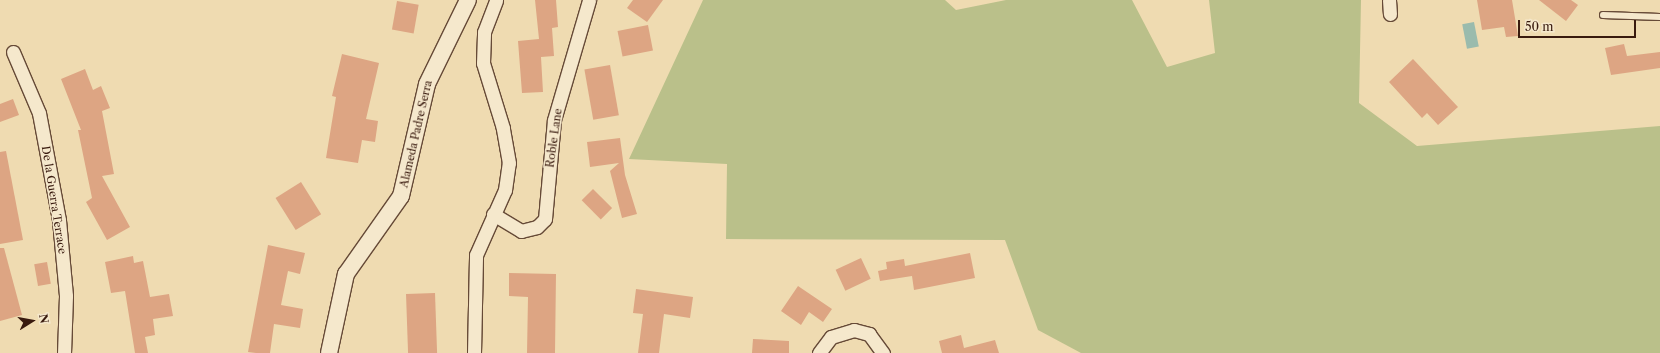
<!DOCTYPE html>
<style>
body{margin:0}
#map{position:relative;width:1660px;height:353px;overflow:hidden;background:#efdbb1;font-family:"Libre Caslon Text",serif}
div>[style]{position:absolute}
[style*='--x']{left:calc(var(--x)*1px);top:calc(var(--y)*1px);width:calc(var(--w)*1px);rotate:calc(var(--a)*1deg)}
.green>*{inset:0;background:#bac08a}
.water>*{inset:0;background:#9abbad;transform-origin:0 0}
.building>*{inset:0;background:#dda583;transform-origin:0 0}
.roads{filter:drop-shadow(1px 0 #664a37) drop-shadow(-1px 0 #664a37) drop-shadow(0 1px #664a37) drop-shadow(0 -1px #664a37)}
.service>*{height:6px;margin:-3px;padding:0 3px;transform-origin:3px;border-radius:3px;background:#f5e8cc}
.minor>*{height:13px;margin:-6.5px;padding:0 6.5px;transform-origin:6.5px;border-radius:6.5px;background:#f5e8cc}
.tertiary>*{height:16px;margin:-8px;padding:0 8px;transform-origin:8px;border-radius:8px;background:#f5e8cc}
span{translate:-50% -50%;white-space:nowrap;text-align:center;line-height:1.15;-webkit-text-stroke:3px #f5e8cc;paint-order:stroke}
.street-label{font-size:11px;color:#391a0e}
.north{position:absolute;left:12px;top:301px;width:40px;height:40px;-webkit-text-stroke:3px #f5e8cc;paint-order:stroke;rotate:79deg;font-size:11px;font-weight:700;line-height:16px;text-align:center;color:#391a0e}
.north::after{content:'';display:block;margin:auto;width:14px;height:18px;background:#391a0e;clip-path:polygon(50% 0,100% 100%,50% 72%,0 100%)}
.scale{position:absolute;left:1518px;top:20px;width:118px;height:18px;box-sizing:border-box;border:2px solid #391a0e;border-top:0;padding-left:5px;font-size:12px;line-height:14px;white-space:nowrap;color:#391a0e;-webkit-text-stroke:3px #f5e8cc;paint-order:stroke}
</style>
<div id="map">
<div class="green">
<div style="clip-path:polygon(703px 0,945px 0,956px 10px,1006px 0,1132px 0,1167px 67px,1215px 53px,1209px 0,1361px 0,1359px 103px,1417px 146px,1660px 126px,1660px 353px,1081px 353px,1038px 330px,1005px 240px,726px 239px,727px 164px,629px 159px)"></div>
</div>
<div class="water">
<div style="left:1474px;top:22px;width:25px;height:12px;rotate:79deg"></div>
</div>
<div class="building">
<div style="clip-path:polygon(535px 0,556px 0,558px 27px,552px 28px,554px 56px,541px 57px,543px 92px,522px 93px,518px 41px,539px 39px)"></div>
<div style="clip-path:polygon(633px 0,663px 0,647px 22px,627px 8px)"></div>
<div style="clip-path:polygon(1477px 0,1512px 0,1518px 36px,1506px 37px,1504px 27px,1482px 30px)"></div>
<div style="clip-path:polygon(1539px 0,1571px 0,1578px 5px,1566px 21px)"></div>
<div style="left:397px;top:1px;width:22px;height:29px;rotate:10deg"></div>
<div style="left:648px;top:25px;width:26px;height:31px;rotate:79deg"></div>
<div style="clip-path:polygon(1624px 44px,1627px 56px,1660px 52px,1660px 68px,1611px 75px,1605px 48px)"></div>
<div style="clip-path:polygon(342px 54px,379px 63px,366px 119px,378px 121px,375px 142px,362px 140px,358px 163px,326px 158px,336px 97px,332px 96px)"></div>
<div style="clip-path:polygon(1413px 59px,1458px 107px,1438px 125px,1427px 113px,1422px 118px,1389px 82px)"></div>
<div style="left:610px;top:65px;width:51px;height:26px;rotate:80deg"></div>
<div style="clip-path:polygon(85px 69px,93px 90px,101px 86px,110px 108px,102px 111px,114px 174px,102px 176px,130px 227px,107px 240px,86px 202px,92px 198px,78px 130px,81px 130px,61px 79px)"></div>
<div style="clip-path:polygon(13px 99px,19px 115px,0 122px,0 104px)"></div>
<div style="clip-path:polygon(620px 138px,625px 175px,637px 214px,622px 218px,610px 171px,619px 163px,590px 167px,587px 142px)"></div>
<div style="clip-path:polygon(6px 151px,23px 240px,0 244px,0 152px)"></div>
<div style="left:301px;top:182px;width:38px;height:30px;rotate:58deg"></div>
<div style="left:593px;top:189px;width:27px;height:16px;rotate:45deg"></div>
<div style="clip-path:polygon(268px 245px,305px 253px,300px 274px,288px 271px,281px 305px,303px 309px,300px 328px,274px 324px,270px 353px,256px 353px,248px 352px)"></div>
<div style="clip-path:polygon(0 248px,4px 248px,22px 315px,0 321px)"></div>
<div style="clip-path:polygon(970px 253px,975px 278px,914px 290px,912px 276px,880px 281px,878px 271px,887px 269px,886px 262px,904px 259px,905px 266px)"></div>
<div style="clip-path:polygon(133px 256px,134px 263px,143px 261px,150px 297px,169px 294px,173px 316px,153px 319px,155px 335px,145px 337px,148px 353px,135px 353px,125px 291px,111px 293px,105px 262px)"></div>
<div style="left:861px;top:258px;width:23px;height:28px;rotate:65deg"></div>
<div style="left:47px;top:262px;width:22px;height:13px;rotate:80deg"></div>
<div style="clip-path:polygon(509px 273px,556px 274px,555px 353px,527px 353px,528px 297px,509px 296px)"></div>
<div style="clip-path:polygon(798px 286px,832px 309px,823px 322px,809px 312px,801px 325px,781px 311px)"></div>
<div style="clip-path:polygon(636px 289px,693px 297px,690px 318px,664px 314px,659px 353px,638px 353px,643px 314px,633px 313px)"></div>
<div style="left:435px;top:293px;width:60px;height:29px;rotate:88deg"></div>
<div style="clip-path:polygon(961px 335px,964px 348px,995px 340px,999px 353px,942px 353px,939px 341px)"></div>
<div style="clip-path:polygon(753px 339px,789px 341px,789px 353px,752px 353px)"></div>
</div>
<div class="roads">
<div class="service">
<div style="--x:1603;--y:15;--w:57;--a:2"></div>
</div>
<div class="minor">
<div style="--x:1389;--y:0;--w:14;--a:86"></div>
<div style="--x:13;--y:52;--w:66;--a:66.9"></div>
<div style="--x:39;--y:113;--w:109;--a:79.4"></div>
<div style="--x:59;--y:220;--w:76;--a:84.7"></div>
<div style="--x:66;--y:296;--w:57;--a:92"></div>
<div style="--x:493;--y:214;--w:33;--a:31"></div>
<div style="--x:521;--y:231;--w:16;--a:-14"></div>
<div style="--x:537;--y:227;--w:11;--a:-45"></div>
<div style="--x:545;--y:219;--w:99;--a:-84.8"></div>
<div style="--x:554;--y:120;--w:125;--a:-73.7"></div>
<div style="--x:474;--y:353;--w:98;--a:-88.8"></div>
<div style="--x:476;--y:255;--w:71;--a:-66"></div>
<div style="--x:505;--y:190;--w:27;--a:-82"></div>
<div style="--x:509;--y:163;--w:36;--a:-100"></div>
<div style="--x:503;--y:128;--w:68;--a:-107.1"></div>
<div style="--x:483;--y:63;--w:31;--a:-88"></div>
<div style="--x:484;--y:32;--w:34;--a:-69"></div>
<div style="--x:819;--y:353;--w:20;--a:-53"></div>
<div style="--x:831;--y:337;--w:24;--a:-17"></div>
<div style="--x:854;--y:330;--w:16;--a:15"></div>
<div style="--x:869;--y:334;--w:24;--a:54"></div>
</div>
<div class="tertiary">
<div style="--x:329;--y:353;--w:81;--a:-77.9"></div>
<div style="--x:346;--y:274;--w:95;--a:-54.8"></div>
<div style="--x:401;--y:196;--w:115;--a:-76.9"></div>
<div style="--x:427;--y:84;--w:93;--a:-64"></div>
</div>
</div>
<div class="street-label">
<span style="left:416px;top:134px;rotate:-77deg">Alameda Padre Serra</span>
<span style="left:554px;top:138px;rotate:-82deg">Roble Lane</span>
<span style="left:54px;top:200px;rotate:81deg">De la Guerra Terrace</span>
</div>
<div class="north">N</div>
<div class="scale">50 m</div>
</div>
